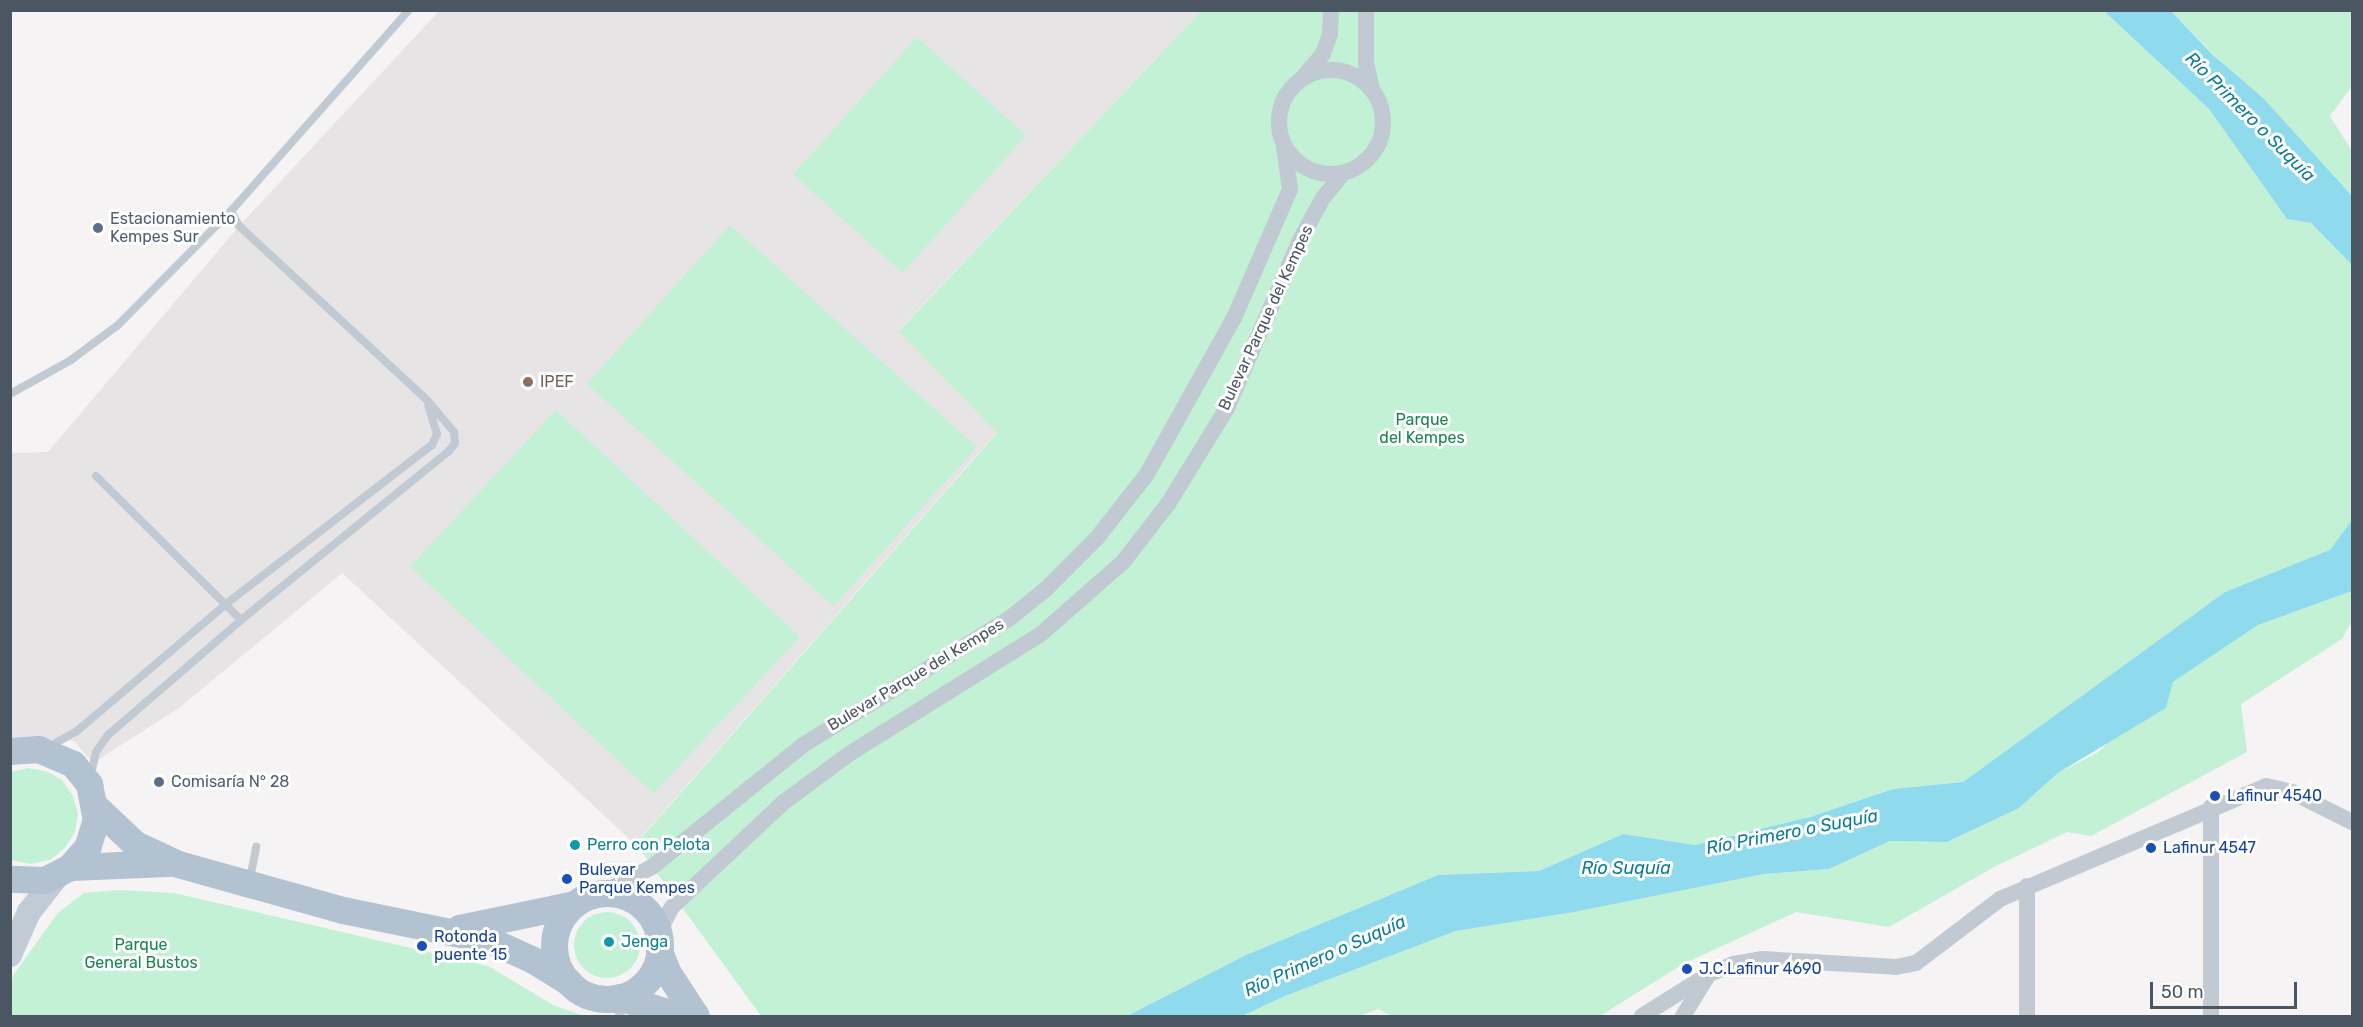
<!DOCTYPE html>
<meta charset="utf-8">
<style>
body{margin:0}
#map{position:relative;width:2363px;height:1027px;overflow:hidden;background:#f5f3f3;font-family:Rubik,sans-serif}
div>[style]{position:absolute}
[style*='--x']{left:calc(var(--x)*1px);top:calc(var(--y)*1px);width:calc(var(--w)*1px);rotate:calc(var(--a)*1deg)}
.education>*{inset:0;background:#e6e4e5}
.green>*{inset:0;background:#c3f1d5;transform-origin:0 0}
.round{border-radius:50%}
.water>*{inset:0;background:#90daee}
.service>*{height:8px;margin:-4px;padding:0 4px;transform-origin:4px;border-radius:4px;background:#c1cad2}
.minor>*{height:16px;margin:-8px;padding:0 8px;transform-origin:8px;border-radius:8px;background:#c1cad2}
.minor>.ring{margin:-8px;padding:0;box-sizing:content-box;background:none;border:16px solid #c1cad2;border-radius:50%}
.secondary>*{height:24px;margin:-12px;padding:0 12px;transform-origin:12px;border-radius:12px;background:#c1cbd6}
.primary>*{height:27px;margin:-13.5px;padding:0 13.5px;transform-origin:13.5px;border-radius:13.5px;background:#b3c2d1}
.primary>.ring{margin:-13.5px;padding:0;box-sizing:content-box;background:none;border:27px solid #b3c2d1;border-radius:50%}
.dots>*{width:16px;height:16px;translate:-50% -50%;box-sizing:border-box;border:3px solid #fff;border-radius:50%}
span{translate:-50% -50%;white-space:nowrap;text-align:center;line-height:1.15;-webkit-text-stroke:6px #fff;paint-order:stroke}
.service-label{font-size:16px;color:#4e5e75}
.left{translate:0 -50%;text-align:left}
.street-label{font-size:16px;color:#4a5661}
.education-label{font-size:16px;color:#785e54}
.park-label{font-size:16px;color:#17864f}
.transit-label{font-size:16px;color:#164399}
.culture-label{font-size:16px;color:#0d838f}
.water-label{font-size:18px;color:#0c7c9b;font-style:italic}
.frame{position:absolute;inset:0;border:12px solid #4a5661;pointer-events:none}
.scale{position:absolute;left:2150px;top:982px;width:147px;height:27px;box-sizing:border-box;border:3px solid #4a5661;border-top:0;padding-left:8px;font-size:18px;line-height:21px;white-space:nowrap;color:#4a5661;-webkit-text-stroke:4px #fff;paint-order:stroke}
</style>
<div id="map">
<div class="education">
<div style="clip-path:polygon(439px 11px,1201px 11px,899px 330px,997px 432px,635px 844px,342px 573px,179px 708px,93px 763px,74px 741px,44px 739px,11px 743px,10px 453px,48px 452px,239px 226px)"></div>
</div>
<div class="green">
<div style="clip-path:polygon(1201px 11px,2104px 11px,2209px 109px,2287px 219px,2311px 223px,2352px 265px,2352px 520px,2331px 550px,2225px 592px,1963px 782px,1893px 789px,1810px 817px,1695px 845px,1623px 834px,1539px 871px,1438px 875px,1246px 955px,1127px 1016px,761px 1016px,636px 844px,997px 433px,899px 331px)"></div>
<div style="clip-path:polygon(2171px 11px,2352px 11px,2352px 86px,2330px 116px,2352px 151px,2352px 196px)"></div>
<div style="left:917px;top:37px;width:147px;height:185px;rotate:42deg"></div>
<div style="left:730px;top:225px;width:332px;height:214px;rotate:42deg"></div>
<div style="left:556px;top:410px;width:333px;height:214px;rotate:43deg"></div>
<div style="clip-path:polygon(2352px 591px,2352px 621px,2342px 639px,2241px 704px,2247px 752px,2091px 836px,2067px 832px,1994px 867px,1889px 927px,1796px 912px,1683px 964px,1600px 1016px,1392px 1016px,1378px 1009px,1360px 1016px,1242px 1016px,1285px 996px,1456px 931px,1574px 912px,1764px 874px,1829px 869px,1890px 841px,1947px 842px,2019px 808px,2058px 773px,2097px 753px,2173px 682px,2258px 625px)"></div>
<div style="clip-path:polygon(28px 768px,46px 771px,62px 780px,73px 796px,78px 814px,75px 832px,65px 848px,50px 860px,30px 864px,10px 860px,11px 772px)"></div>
<div style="clip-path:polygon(118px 890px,174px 893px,488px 966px,553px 1005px,584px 1016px,11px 1016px,11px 983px,14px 974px,58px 913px,84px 893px)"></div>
<div class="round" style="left:574px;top:912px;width:66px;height:66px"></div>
</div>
<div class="water">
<div style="clip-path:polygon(2104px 11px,2171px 11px,2212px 54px,2264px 99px,2352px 196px,2352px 265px,2311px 223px,2287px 219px,2209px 109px)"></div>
<div style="clip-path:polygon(2352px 520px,2352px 591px,2258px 625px,2173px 682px,2166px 708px,2058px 773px,2019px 808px,1947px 842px,1890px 841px,1829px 869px,1764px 874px,1574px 912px,1456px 931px,1285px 996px,1242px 1016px,1127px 1016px,1246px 955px,1438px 875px,1539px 871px,1623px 834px,1695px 845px,1810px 817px,1893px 789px,1963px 782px,2225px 592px,2330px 550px)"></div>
</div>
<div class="service">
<div style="--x:10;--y:394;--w:70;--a:-29.1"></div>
<div style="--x:71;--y:360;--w:59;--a:-36.7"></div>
<div style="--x:118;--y:325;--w:161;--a:-45.3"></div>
<div style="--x:231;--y:211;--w:268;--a:-48.5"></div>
<div style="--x:96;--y:476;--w:204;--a:44.8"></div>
<div style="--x:50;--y:746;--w:31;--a:-29"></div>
<div style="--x:77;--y:731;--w:196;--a:-40.4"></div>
<div style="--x:226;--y:604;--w:260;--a:-37.7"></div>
<div style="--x:432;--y:445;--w:12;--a:-66"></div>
<div style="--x:437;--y:434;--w:30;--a:-107"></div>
<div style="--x:90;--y:778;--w:27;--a:-77"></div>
<div style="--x:96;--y:752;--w:21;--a:-55"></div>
<div style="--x:108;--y:735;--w:176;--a:-40.8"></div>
<div style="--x:241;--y:620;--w:267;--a:-39.1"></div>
<div style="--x:448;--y:452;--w:11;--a:-52"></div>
<div style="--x:455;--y:443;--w:11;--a:-95"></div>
<div style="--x:454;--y:432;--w:43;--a:-130.3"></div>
<div style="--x:426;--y:399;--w:255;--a:-137.2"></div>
<div style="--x:239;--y:226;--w:17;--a:-118"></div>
<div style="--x:250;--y:879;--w:33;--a:-79"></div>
<div style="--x:612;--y:1002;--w:17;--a:57"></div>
</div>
<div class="minor">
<div style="--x:1366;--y:10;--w:53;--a:90"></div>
<div style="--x:1366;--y:63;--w:27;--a:77"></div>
<div class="ring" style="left:1279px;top:70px;width:88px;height:88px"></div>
<div style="--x:1304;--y:76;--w:29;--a:-49"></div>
<div style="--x:1323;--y:54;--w:21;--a:-71"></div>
<div style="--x:1330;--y:34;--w:24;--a:-88"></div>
<div style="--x:602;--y:893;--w:56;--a:-27.5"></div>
<div style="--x:652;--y:867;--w:194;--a:-38.9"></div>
<div style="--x:803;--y:745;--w:243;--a:-31.5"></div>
<div style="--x:1010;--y:618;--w:45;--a:-38.7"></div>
<div style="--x:1045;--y:590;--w:74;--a:-45"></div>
<div style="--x:1097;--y:538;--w:81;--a:-52"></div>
<div style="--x:1147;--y:474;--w:179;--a:-60.9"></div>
<div style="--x:1234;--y:318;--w:141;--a:-66.5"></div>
<div style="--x:1290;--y:189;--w:42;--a:-98.1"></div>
<div style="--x:658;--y:934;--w:30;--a:-63"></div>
<div style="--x:672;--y:907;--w:154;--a:-43.2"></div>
<div style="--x:784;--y:802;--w:81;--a:-36.4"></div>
<div style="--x:849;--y:754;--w:226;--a:-32"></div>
<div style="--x:1041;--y:634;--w:109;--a:-41.3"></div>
<div style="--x:1123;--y:562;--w:73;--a:-52.2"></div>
<div style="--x:1168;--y:504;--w:113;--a:-58.4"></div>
<div style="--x:1227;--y:408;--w:185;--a:-66.5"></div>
<div style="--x:1301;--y:238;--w:46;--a:-61.2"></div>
<div style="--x:1323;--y:198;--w:32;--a:-51"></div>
<div style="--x:1642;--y:1016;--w:79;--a:-32.1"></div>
<div style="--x:1709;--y:974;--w:27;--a:-22"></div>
<div style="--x:1734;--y:964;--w:29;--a:-10"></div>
<div style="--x:1763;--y:959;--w:133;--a:3.4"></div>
<div style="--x:1896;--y:967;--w:20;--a:-11"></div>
<div style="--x:1916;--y:963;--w:106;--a:-37.3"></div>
<div style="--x:2000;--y:899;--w:289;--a:-23"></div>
<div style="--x:2266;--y:786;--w:27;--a:13"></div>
<div style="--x:2292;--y:792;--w:67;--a:26.6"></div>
<div style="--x:1683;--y:1016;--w:46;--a:-58.4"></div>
<div style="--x:2027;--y:1016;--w:130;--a:-90"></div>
<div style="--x:2211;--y:1016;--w:209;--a:-90"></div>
</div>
<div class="secondary">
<div style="--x:10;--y:955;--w:47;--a:-66.2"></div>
<div style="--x:29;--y:912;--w:48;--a:-51.7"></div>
</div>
<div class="primary">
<div style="--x:10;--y:751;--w:28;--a:-4"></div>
<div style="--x:38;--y:749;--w:38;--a:23"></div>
<div style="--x:73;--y:764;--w:26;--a:51"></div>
<div style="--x:89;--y:784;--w:36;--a:79"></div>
<div style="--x:96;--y:819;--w:28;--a:107"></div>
<div style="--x:88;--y:846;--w:28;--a:131"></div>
<div style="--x:70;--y:867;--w:29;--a:153"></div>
<div style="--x:44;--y:880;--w:34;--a:-178"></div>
<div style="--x:95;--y:806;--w:55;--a:43.5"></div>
<div style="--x:135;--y:844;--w:47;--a:24.9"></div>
<div style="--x:178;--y:864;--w:171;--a:15.6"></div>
<div style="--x:343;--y:910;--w:149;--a:11.6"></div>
<div style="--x:489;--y:940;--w:48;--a:24.4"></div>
<div style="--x:533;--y:960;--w:42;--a:31.4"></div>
<div style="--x:70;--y:867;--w:98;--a:-2.3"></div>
<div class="ring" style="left:554px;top:893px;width:79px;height:79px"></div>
<div style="--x:459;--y:928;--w:118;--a:-11.7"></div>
<div style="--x:659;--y:951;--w:24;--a:68"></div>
<div style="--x:668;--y:973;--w:51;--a:56.9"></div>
<div style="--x:619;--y:997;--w:64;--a:17.3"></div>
</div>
<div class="dots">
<div style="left:98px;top:228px;background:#5c6f8a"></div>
<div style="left:528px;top:382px;background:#8d6e63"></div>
<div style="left:159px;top:782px;background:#5c6f8a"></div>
<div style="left:2215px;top:796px;background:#1a4fb4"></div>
<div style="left:575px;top:845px;background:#0f9aa8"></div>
<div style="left:2151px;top:848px;background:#1a4fb4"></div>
<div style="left:567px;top:879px;background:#1a4fb4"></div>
<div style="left:609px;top:942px;background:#0f9aa8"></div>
<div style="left:422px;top:946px;background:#1a4fb4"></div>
<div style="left:1687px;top:969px;background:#1a4fb4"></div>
</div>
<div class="service-label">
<span class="left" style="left:110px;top:228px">Estacionamiento<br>Kempes Sur</span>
<span class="left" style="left:171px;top:782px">Comisaría N° 28</span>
</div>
<div class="street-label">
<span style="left:1266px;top:318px;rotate:-65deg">Bulevar Parque del Kempes</span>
<span style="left:916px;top:675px;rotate:-31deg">Bulevar Parque del Kempes</span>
</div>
<div class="education-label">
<span class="left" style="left:540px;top:382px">IPEF</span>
</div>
<div class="park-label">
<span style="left:1422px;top:429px">Parque<br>del Kempes</span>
<span style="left:141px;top:954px">Parque<br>General Bustos</span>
</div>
<div class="transit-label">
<span class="left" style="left:2227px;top:796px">Lafinur 4540</span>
<span class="left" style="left:2163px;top:848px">Lafinur 4547</span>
<span class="left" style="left:579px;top:879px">Bulevar<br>Parque Kempes</span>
<span class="left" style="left:434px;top:946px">Rotonda<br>puente 15</span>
<span class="left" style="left:1699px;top:969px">J.C.Lafinur 4690</span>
</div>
<div class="culture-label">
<span class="left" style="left:587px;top:845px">Perro con Pelota</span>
<span class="left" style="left:621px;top:942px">Jenga</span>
</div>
<div class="water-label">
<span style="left:2250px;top:117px;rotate:45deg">Río Primero o Suquía</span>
<span style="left:1792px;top:832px;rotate:-11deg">Río Primero o Suquía</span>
<span style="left:1626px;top:868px">Río Suquía</span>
<span style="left:1325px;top:956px;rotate:-24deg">Río Primero o Suquía</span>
</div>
<div class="frame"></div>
<div class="scale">50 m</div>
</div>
